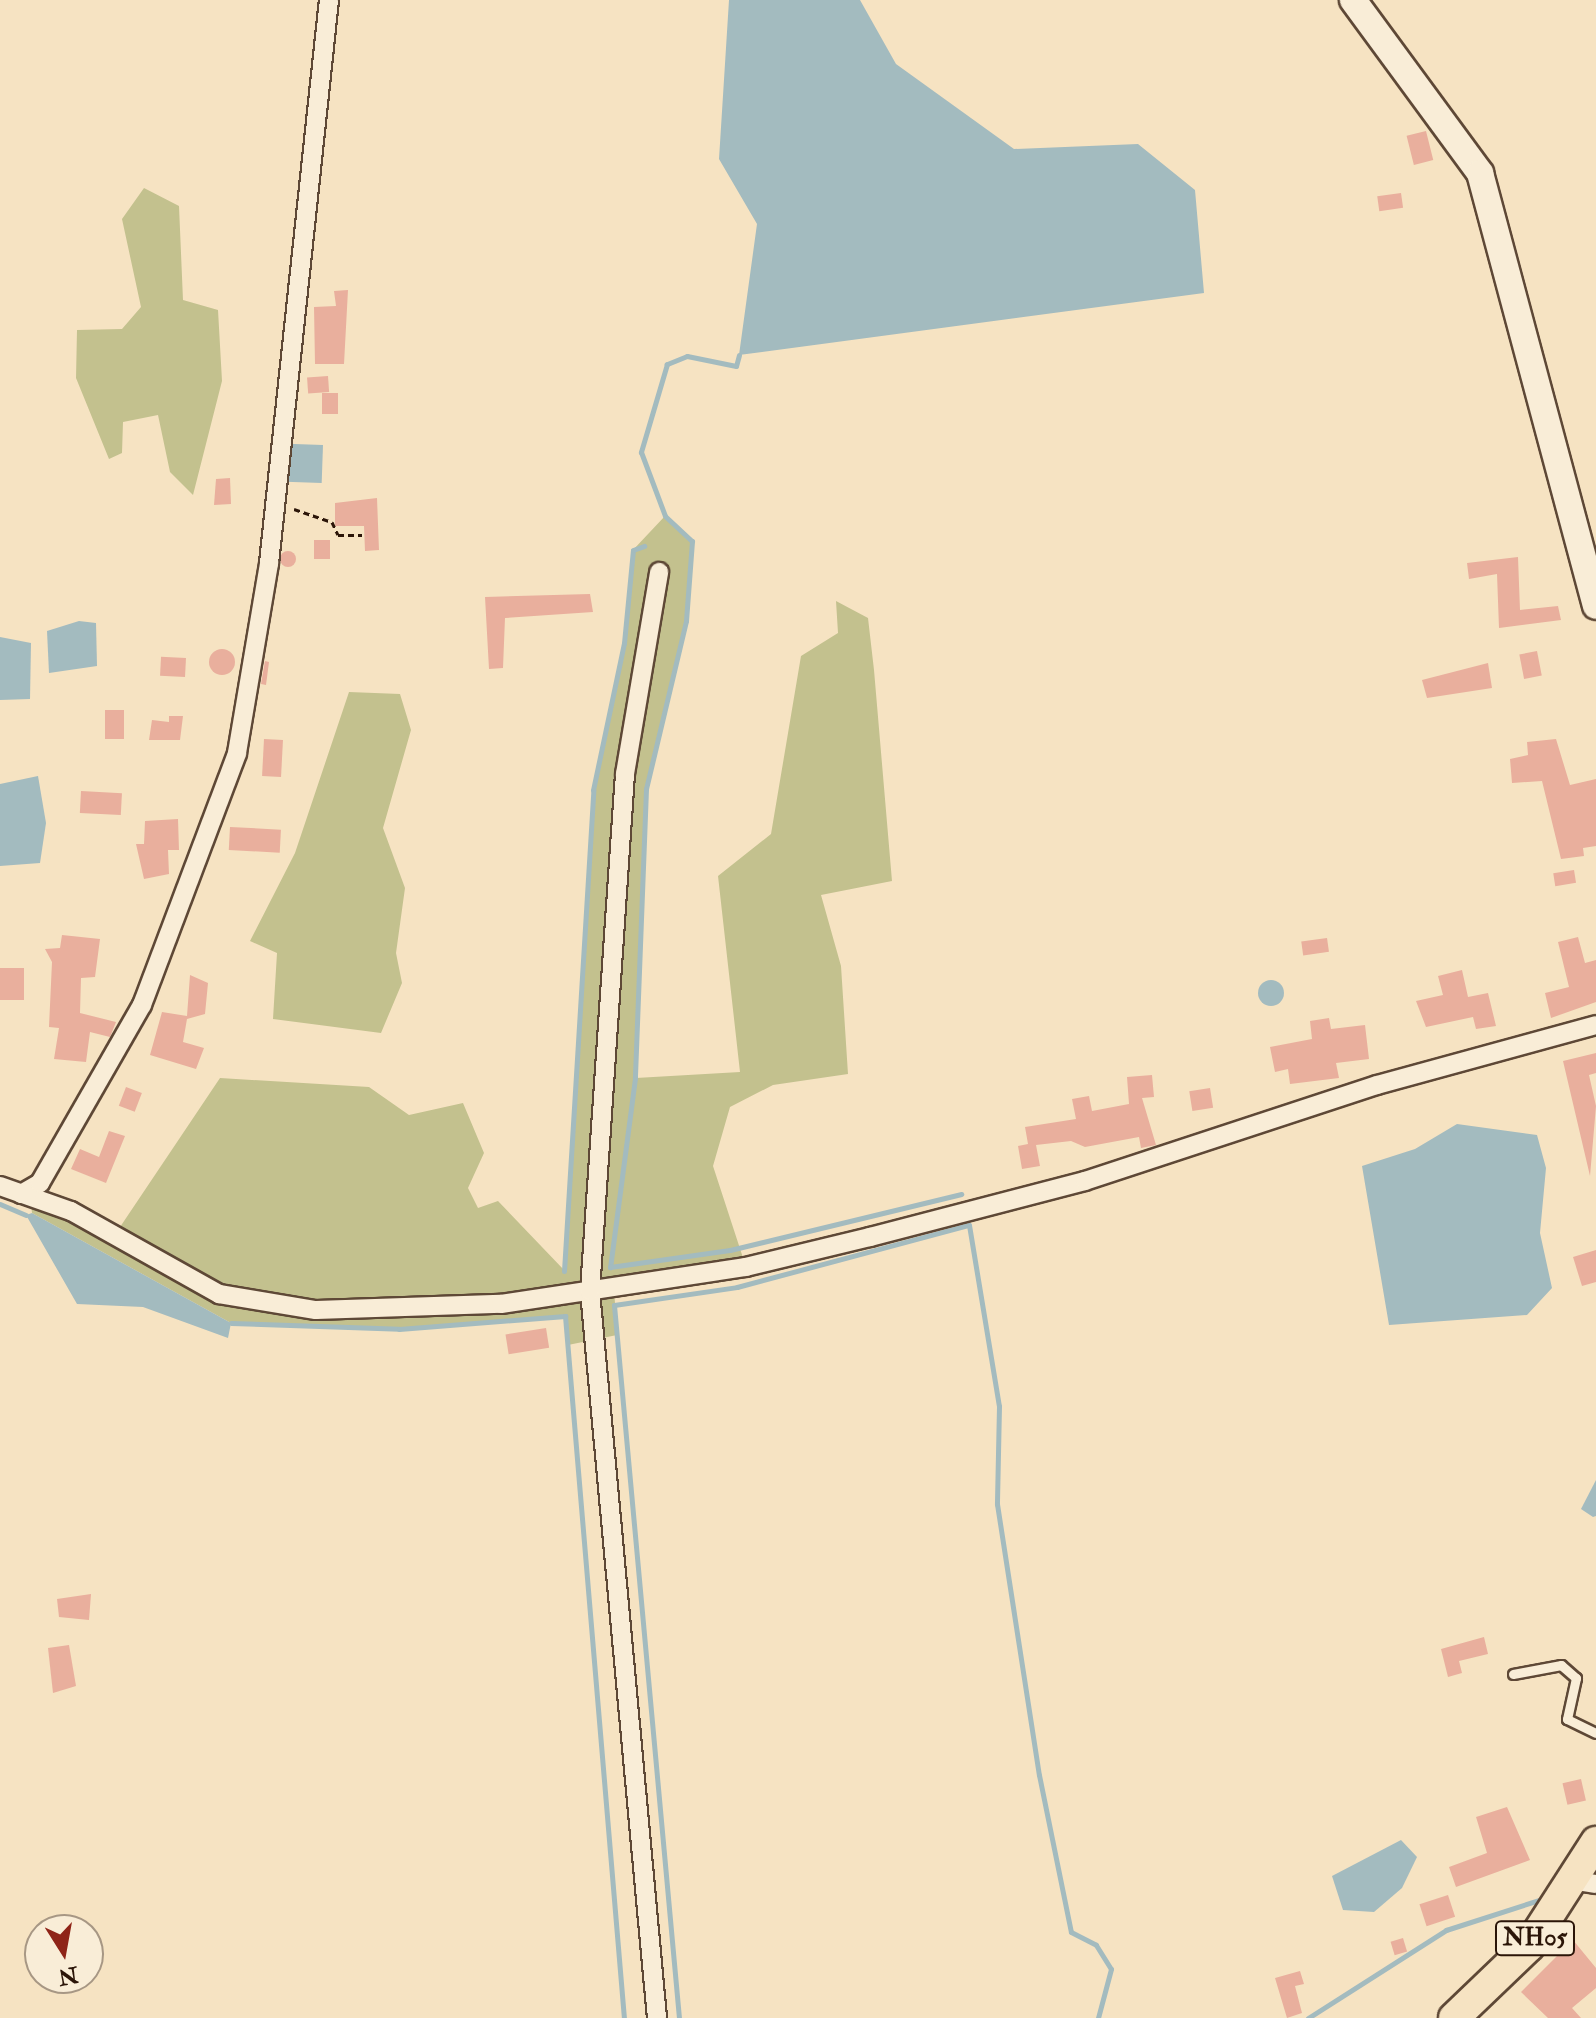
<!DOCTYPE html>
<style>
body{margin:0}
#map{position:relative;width:1596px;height:2018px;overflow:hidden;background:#f6e3c2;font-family:"IM FELL Double Pica",serif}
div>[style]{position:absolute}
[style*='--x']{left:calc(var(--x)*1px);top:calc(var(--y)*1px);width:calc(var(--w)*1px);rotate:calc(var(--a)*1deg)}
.green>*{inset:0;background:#c3c18e}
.water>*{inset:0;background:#a3bbbf;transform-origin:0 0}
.round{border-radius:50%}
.stream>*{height:5px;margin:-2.5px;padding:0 2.5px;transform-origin:2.5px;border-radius:2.5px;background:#a3bbbf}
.building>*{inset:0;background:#e9af9d;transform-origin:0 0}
.path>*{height:3px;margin-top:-1.5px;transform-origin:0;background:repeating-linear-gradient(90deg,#2b1508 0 6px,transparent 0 10px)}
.roads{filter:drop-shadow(2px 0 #5e4836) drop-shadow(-2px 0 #5e4836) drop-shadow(0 2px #5e4836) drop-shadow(0 -2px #5e4836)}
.lane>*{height:9px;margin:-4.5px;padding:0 4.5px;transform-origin:4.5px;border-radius:4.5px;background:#f9edd7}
.street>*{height:18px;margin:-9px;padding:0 9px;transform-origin:9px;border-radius:9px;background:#f9edd7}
.secondary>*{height:26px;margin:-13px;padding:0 13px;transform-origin:13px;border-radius:13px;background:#f9edd7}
.primary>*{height:30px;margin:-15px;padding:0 15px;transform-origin:15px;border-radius:15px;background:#f6e3c2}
span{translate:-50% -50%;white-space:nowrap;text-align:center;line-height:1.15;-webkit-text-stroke:8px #f9edd7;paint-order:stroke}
.shield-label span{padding:2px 6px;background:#f9edd7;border:2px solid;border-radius:6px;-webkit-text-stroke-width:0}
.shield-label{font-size:24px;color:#2b1508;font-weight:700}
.north{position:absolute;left:24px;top:1914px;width:80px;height:80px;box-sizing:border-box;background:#f9edd7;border:2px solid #a79784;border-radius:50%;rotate:169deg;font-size:22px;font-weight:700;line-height:32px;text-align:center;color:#2b1508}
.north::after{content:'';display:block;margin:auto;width:28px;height:36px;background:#8f2418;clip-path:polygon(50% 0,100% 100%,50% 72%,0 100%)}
</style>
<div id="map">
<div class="green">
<div style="clip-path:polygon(144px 188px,179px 206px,183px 300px,218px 310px,222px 381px,193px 495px,170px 472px,158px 415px,123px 422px,122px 453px,109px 459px,76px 378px,77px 330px,122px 329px,141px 307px,122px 219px)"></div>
<div style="clip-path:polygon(665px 516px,692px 541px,686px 621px,646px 789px,636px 1078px,740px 1072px,718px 876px,771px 834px,801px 656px,838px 633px,836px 601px,868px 618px,874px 670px,892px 881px,821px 895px,841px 966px,848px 1074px,773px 1085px,730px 1107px,713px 1166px,746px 1267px,614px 1288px,617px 1335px,568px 1345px,565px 1316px,399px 1329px,231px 1323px,32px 1213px,30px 1194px,114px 1236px,220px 1078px,369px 1087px,409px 1115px,463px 1103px,484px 1153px,468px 1188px,478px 1208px,498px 1201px,564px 1270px,593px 790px,624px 643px,633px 550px)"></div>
<div style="clip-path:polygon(349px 692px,400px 694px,411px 730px,383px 828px,405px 888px,396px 953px,402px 983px,381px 1033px,273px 1019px,277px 953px,250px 941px,295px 853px)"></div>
</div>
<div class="water">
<div style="clip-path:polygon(729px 0,860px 0,896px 64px,1014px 149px,1138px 144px,1195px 190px,1204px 293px,739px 355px,757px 224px,719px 159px)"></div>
<div style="left:323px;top:445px;width:38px;height:36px;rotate:92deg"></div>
<div style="clip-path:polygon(79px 621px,96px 623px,97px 666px,49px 673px,47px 631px)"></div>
<div style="clip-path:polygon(0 637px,31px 643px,30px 699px,0 700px)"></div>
<div style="clip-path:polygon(38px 776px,46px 823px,40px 863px,0 866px,0 784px)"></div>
<div class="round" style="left:1258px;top:980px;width:26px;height:26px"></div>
<div style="clip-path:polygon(1457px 1124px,1537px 1135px,1546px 1168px,1540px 1233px,1552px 1288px,1527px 1315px,1389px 1325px,1362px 1166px,1415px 1149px)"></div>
<div style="clip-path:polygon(32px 1213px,231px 1323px,228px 1338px,143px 1307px,77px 1304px,26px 1215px)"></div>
<div style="clip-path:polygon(1596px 1480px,1596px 1516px,1593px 1517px,1581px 1509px)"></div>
<div style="clip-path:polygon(1401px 1840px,1417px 1857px,1402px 1888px,1374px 1912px,1343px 1910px,1332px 1876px)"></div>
</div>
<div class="stream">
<div style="--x:739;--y:355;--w:11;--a:105"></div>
<div style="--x:736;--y:366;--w:50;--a:-168.5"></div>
<div style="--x:687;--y:356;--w:22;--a:158"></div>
<div style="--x:667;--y:364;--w:92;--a:106.5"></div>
<div style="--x:641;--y:452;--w:68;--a:69.4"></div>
<div style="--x:665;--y:516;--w:37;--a:43"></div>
<div style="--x:692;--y:541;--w:80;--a:94.3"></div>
<div style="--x:686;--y:621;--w:173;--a:103.4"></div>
<div style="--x:646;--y:789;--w:289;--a:92.2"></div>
<div style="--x:635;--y:1078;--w:191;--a:97.5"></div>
<div style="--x:610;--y:1267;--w:121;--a:-8.1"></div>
<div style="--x:730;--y:1250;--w:238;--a:-13.6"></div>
<div style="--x:0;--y:1204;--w:28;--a:23"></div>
<div style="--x:564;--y:1271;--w:482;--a:-86.5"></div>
<div style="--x:593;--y:790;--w:150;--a:-78.1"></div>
<div style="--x:624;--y:643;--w:93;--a:-84.5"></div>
<div style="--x:633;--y:550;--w:12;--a:-20"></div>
<div style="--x:231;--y:1323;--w:168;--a:2"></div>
<div style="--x:399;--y:1329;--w:167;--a:-4.5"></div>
<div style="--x:565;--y:1316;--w:704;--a:85.2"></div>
<div style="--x:679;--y:2018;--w:716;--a:-95.21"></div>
<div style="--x:614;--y:1305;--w:124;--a:-8.3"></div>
<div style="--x:737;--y:1287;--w:240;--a:-15"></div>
<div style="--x:969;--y:1225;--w:183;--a:80.6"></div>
<div style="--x:999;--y:1406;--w:98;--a:91.2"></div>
<div style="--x:997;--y:1504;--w:274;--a:81.2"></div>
<div style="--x:1039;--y:1775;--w:160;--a:78.5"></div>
<div style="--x:1071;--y:1932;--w:28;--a:27"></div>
<div style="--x:1096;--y:1945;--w:28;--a:58"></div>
<div style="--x:1111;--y:1969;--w:51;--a:104.9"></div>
<div style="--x:1308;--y:2018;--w:164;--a:-32.5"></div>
<div style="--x:1446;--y:1930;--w:104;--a:-17.9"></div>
</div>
<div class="building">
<div style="left:1426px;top:131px;width:30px;height:20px;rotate:76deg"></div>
<div style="left:1401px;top:193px;width:15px;height:24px;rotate:82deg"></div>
<div style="clip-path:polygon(348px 290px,344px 364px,315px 364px,314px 307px,336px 306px,334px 291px)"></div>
<div style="left:328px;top:376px;width:16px;height:21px;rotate:86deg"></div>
<div style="left:322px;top:393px;width:16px;height:21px"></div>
<div style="clip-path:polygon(230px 478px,231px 504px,214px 505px,216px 479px)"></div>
<div style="clip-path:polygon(377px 498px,379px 550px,365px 551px,364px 526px,335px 526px,335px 503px)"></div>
<div style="left:330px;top:540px;width:19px;height:16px;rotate:90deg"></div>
<div class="round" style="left:280px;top:551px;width:16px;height:16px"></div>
<div style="clip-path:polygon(1518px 557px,1520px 610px,1558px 606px,1561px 620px,1499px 628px,1497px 574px,1469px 579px,1467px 563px)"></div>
<div style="clip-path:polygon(590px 594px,593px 612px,505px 618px,503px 668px,489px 669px,485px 597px)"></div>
<div class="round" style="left:209px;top:649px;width:26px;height:26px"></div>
<div style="left:1537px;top:651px;width:25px;height:18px;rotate:79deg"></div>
<div style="left:186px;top:658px;width:19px;height:25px;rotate:93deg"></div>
<div style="clip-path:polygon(265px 661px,269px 662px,266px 685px,261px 684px)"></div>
<div style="clip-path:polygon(1488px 663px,1492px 688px,1427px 698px,1422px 680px)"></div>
<div style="left:105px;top:710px;width:19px;height:29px"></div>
<div style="clip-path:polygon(169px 716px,183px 716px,180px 740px,149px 740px,152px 720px,169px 722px)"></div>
<div style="left:264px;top:739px;width:19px;height:37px;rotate:3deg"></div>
<div style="clip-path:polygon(1556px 739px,1570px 785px,1596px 779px,1596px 846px,1583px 848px,1584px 856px,1561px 859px,1542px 781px,1512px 783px,1510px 759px,1528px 755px,1527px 742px)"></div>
<div style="left:81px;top:791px;width:41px;height:22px;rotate:3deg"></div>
<div style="clip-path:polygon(178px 819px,179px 850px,168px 850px,169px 874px,144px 879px,136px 844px,144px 844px,145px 821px)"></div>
<div style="left:230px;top:827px;width:51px;height:23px;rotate:3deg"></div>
<div style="left:1574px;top:870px;width:13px;height:21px;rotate:81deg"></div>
<div style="clip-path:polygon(62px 935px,100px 939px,95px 977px,81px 978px,80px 1013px,116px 1022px,110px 1037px,90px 1032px,86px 1062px,54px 1059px,59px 1028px,49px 1027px,52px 962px,45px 949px,60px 948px)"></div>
<div style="clip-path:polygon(1578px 937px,1585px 963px,1596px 960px,1596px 1002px,1551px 1018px,1545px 993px,1569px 987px,1558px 942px)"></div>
<div style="left:1327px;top:938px;width:14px;height:26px;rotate:82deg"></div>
<div style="left:0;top:968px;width:24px;height:32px"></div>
<div style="clip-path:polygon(1462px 970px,1468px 997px,1488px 993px,1496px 1026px,1476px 1029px,1473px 1017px,1426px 1027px,1416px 1001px,1443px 995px,1438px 976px)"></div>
<div style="clip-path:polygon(190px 975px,208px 983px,205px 1014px,187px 1019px,183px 1042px,204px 1048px,196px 1069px,150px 1055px,162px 1012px,187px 1016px)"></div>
<div style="clip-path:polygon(1329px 1018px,1331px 1029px,1365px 1025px,1369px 1059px,1336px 1063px,1339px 1078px,1290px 1084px,1288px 1069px,1275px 1072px,1270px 1047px,1312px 1039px,1310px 1021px)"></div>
<div style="clip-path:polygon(1596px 1053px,1596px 1073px,1589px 1075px,1596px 1106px,1590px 1176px,1563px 1061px)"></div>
<div style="clip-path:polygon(1152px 1075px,1154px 1097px,1142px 1098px,1156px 1145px,1141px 1148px,1139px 1137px,1085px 1147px,1071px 1141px,1036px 1145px,1040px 1166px,1022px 1169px,1018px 1146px,1028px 1144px,1025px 1127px,1076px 1119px,1072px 1099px,1089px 1096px,1092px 1111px,1129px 1104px,1127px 1077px)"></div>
<div style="left:126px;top:1087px;width:17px;height:20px;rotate:21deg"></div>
<div style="left:1210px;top:1088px;width:20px;height:21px;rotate:81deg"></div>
<div style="clip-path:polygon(109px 1131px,125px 1136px,106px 1183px,71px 1169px,80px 1149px,99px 1157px)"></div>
<div style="clip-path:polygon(1596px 1250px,1596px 1282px,1582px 1286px,1573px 1257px)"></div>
<div style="left:546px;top:1328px;width:20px;height:41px;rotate:81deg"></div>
<div style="clip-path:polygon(91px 1594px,89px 1620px,59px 1617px,57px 1599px)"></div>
<div style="clip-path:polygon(1484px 1637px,1488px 1654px,1459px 1661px,1462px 1673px,1448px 1677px,1441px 1649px)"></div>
<div style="clip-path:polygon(69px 1645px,76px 1686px,53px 1693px,48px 1648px)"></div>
<div style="left:1581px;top:1779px;width:22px;height:19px;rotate:77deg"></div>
<div style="clip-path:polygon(1507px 1807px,1530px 1860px,1456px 1887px,1449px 1867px,1487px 1853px,1476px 1817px)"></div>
<div style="left:1448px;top:1895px;width:23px;height:30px;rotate:72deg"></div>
<div style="left:1403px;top:1938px;width:14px;height:13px;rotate:73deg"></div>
<div style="clip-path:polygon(1573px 1940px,1596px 1968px,1596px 1988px,1572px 2008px,1581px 2018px,1548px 2018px,1521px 1992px)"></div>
<div style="clip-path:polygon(1300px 1971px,1304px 1984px,1295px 1986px,1302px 2013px,1287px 2018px,1275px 1978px)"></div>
</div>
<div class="path">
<div style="--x:294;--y:509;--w:40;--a:18.9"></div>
<div style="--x:332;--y:522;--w:14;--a:65"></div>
<div style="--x:338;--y:535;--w:24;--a:0"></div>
</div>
<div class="roads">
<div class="lane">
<div style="--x:1513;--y:1674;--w:49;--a:-10.6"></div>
<div style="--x:1561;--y:1665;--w:20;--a:41"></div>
<div style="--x:1576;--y:1678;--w:42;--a:102.4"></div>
<div style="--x:1567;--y:1719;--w:32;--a:26"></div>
</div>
<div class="street">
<div style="--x:0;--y:1186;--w:75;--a:19.4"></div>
<div style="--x:71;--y:1211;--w:170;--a:29.3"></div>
<div style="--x:219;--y:1294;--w:98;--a:9.4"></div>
<div style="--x:316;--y:1310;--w:185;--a:-1.9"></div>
<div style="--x:501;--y:1304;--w:248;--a:-8.6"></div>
<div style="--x:746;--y:1267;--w:128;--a:-13.6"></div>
<div style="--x:870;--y:1237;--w:222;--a:-14.6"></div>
<div style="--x:1085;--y:1181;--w:307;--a:-18.2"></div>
<div style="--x:1377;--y:1085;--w:227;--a:-15.3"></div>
<div style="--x:21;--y:1194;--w:22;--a:-30"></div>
<div style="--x:40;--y:1183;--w:205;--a:-60.2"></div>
<div style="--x:142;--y:1005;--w:269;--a:-69.3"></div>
<div style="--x:237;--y:753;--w:193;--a:-80.4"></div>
<div style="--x:269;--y:563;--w:566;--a:-83.92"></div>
<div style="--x:1571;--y:1880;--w:25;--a:9"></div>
<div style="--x:657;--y:2018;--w:730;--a:-95.27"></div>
<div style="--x:590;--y:1291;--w:518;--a:-86.13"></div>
<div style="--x:625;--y:774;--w:205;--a:-80.4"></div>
</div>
<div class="secondary">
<div style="--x:1353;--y:0;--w:215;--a:53.7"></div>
<div style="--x:1480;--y:173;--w:448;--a:75"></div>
</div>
<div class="primary">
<div style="--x:1454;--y:2018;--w:104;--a:-43.8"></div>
<div style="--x:1529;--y:1946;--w:124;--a:-57.2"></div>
</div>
</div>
<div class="shield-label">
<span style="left:1535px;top:1938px">NH05</span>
</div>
<div class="north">N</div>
</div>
